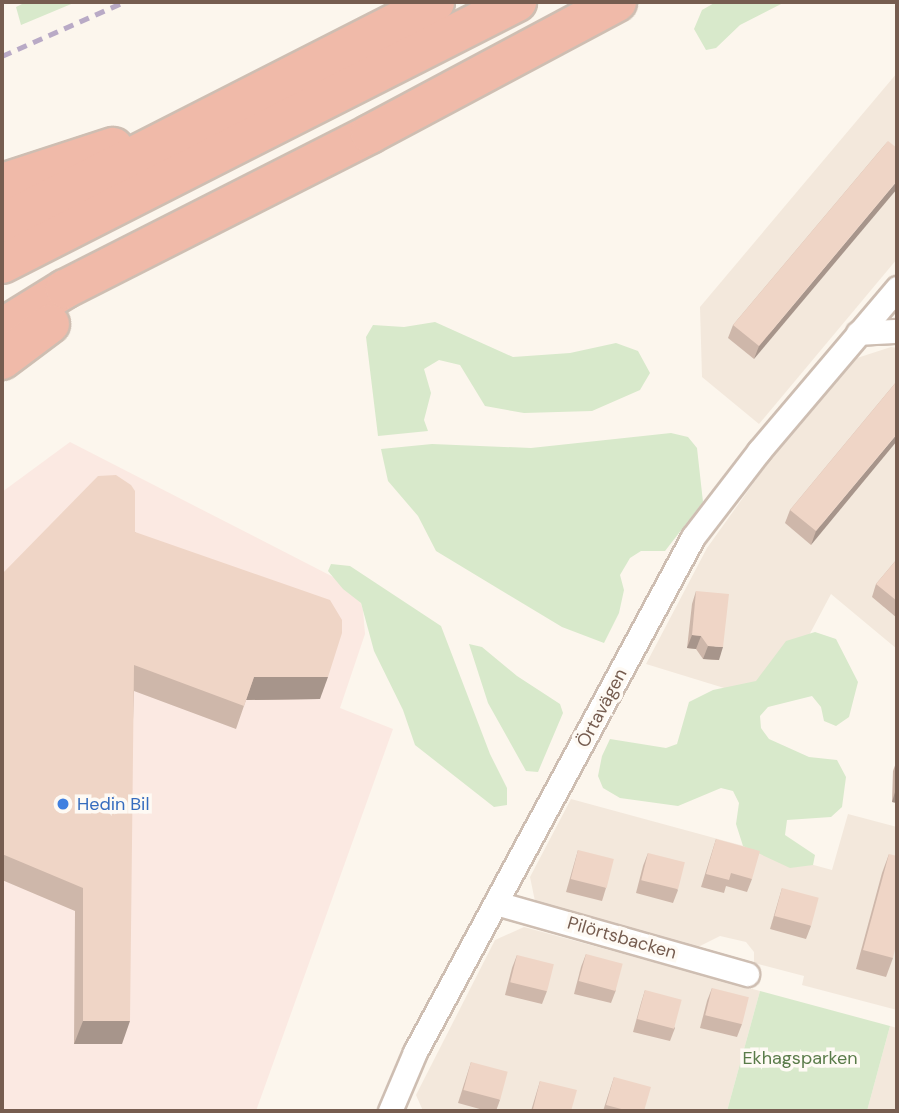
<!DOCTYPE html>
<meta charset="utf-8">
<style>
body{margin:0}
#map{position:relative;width:899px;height:1113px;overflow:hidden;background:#fcf6ed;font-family:"DM Sans",sans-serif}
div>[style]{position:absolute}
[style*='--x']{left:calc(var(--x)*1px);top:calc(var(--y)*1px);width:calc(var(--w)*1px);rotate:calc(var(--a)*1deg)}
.residential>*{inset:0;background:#f3e8dc}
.commercial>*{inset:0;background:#fbe9e2}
.green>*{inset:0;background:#d8e9cb}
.roads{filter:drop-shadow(2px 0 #cebeb2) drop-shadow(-2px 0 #cebeb2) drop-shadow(0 2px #cebeb2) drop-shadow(0 -2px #cebeb2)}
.minor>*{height:23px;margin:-11.5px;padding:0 11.5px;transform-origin:11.5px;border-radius:11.5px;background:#fff}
.motorway>*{height:38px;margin:-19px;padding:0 19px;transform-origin:19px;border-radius:19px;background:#f0baa9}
.rail>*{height:5px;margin-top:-2.5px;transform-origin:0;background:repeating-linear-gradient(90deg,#b9aac6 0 10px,transparent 0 17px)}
.wall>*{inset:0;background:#ceb7aa}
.shaded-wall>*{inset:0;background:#a7958b}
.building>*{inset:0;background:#efd5c6;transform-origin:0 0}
.dots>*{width:19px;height:19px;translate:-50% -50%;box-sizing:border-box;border:4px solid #fefaf4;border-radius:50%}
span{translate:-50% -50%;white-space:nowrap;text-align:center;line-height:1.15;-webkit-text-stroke:7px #fefaf4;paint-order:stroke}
.street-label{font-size:18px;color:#765d50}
.shop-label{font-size:18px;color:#366cbe}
.left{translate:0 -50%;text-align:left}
.park-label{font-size:18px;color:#597b49}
.frame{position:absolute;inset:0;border:4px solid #765d50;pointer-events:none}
</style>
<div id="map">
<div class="residential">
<div style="clip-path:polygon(897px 73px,897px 259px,759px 424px,702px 377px,700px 307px)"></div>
<div style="clip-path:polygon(891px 347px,897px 348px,897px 649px,831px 594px,773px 703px,646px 664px,707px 548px,775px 453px,857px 358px)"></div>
<div style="clip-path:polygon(571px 799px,832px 870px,848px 814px,897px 827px,897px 1010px,802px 985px,804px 976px,754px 963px,754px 952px,746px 942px,720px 936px,694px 949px,536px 906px,530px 877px)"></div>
<div style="clip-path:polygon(524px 927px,760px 991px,727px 1111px,423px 1111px,416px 1095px,495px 940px)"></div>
<div style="clip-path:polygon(890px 1026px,897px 1028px,897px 1111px,867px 1111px)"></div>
</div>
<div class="commercial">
<div style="clip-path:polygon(70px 442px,345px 583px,358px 595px,363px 610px,365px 634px,340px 708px,393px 729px,256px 1111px,2px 1111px,2px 492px)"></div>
</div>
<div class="green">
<div style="clip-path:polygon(26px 2px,60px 3px,76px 2px,21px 25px,16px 7px)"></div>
<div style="clip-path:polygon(716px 2px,785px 2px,740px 25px,716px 48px,706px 50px,694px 29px,702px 10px)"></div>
<div style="clip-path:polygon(435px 322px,513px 357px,570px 353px,616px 343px,638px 351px,650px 373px,640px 390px,592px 411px,524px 413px,485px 406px,460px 365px,439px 360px,424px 369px,431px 393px,424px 420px,428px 431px,378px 436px,366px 337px,373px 325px,404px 327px)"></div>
<div style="clip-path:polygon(671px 433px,688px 437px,697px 448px,703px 502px,665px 551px,641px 551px,630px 558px,620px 575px,624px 590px,619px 613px,604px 643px,562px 627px,436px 551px,418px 516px,388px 481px,381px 449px,432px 444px,531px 448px)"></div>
<div style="clip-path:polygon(331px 564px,350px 566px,441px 626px,490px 754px,507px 788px,507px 805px,494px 807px,415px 745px,403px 710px,374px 651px,361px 603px,343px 589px,328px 571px)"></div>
<div style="clip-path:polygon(815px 632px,836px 639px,858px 682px,849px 717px,836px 726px,824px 721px,821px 707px,812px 696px,768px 707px,760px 716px,761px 728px,769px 739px,809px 757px,837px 760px,846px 777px,842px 807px,831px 817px,787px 820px,785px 835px,815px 855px,813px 865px,790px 868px,743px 846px,736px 824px,739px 803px,733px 791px,721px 788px,678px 806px,620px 798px,603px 788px,598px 776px,602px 756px,610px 739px,666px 748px,677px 744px,689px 702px,713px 690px,756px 681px,786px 641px)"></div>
<div style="clip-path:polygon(469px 644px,482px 647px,517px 676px,560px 704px,563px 713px,538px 772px,526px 771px,488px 703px)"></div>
<div style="clip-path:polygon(760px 991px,890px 1026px,867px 1111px,727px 1111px)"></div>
</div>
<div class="roads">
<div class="minor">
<div style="--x:858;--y:333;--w:39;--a:-3"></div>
<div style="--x:496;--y:903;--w:261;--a:15.8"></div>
<div style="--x:390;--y:1111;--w:64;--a:-67"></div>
<div style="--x:415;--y:1052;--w:585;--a:-61.64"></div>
<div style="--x:693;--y:537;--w:108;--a:-52.5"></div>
<div style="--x:759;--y:451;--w:214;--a:-49.7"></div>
</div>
<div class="motorway">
<div style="--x:2;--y:183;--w:117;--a:-18"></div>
<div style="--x:2;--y:223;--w:486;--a:-27"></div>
<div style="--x:2;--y:264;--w:578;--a:-26.96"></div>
<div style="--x:2;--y:328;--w:74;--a:-31.8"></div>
<div style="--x:65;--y:289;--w:342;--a:-26.9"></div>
<div style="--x:370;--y:134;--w:280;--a:-28.1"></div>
<div style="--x:2;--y:360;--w:60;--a:-36.9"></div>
</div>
</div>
<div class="rail">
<div style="--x:2;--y:56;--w:133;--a:-23.9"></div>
</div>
<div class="wall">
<div style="clip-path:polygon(888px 141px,754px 359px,728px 338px,733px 325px)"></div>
<div style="clip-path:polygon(897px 381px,811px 545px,785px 523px,790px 510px)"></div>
<div style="clip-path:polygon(135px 532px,320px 699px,246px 700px,236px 729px,134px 691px,122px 1044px,74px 1044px,75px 911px,2px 880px,2px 574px)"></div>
<div style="clip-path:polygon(897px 559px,897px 618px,872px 597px,876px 584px)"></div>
<div style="clip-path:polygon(696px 591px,719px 660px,703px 659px,696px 649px,687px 648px,692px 604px)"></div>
<div style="clip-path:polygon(897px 760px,897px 803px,892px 802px,893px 771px)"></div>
<div style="clip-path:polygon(716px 839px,752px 879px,747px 892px,726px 886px,724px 893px,701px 887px)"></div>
<div style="clip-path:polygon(578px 850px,606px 888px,602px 901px,566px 892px)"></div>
<div style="clip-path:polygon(648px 853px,678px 890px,673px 903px,636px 893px,643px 866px)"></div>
<div style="clip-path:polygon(889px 854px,893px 958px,886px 977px,856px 969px,882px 873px)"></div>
<div style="clip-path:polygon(782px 888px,811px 926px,806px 939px,770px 929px)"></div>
<div style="clip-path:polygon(586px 954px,616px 990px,611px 1003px,574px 994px,581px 967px)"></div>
<div style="clip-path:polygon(517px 955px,547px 991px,542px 1004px,505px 995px,512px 968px)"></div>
<div style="clip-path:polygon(712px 988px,742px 1024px,737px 1037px,700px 1028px,707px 1001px)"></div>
<div style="clip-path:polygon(645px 990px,675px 1028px,670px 1041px,633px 1032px,641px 1003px)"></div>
<div style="clip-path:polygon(471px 1062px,500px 1100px,496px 1111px,487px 1111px,458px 1103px)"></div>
<div style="clip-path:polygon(614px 1077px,644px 1111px,603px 1111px)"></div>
<div style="clip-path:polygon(540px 1081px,571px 1111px,531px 1111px)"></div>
</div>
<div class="shaded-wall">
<div style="clip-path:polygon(897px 181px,897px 189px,754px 359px,759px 346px)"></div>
<div style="clip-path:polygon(897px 434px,897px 441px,811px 545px,816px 531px)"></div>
<div style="clip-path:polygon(692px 635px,701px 636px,696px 649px,687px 648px)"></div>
<div style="clip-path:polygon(708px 646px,723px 647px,719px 660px,703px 659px)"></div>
<div style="clip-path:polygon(254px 677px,328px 677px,320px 699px,246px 700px)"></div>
<div style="clip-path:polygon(896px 789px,897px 789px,897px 803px,892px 802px)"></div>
<div style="clip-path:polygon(83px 1021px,130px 1021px,122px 1044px,74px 1044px)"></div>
</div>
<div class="building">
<div style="clip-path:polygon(888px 141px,897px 148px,897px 181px,759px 346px,733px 325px)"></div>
<div style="clip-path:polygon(897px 381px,897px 434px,816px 531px,790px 510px)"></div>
<div style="clip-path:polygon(116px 475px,131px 485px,135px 491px,135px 532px,330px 600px,342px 620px,342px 633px,328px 677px,254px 677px,244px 706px,134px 665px,130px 1021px,83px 1021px,83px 888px,2px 854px,2px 574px,98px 476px)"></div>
<div style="clip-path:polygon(897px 559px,897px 601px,876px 584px)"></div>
<div style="clip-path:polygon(696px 591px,729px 594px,723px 647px,708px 646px,701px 636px,692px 635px)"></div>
<div style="clip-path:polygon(716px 839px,760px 851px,752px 879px,731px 873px,729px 880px,706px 874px)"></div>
<div style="left:578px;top:850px;width:37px;height:30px;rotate:14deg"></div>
<div style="left:648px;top:853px;width:38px;height:28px;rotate:14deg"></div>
<div style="clip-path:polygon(889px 854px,897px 856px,897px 941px,893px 958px,863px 950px)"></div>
<div style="left:782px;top:888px;width:38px;height:29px;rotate:15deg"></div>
<div style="left:586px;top:954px;width:38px;height:28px;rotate:15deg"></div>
<div style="left:517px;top:955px;width:38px;height:28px;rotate:14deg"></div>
<div style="left:712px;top:988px;width:38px;height:28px;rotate:14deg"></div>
<div style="left:645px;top:990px;width:38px;height:30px;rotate:15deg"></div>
<div style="left:471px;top:1062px;width:38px;height:29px;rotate:15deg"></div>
<div style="clip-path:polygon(614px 1077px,651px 1087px,644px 1111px,629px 1111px,606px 1105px)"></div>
<div style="clip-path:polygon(540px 1081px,577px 1090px,571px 1111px,540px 1111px,533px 1109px)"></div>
</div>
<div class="dots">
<div style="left:63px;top:804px;background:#3f7fe0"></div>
</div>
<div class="street-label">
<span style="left:602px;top:708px;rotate:-62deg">Örtavägen</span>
<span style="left:622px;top:938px;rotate:16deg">Pilörtsbacken</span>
</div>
<div class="shop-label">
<span class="left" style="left:77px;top:804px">Hedin Bil</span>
</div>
<div class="park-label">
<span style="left:800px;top:1058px">Ekhagsparken</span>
</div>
<div class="frame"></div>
</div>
